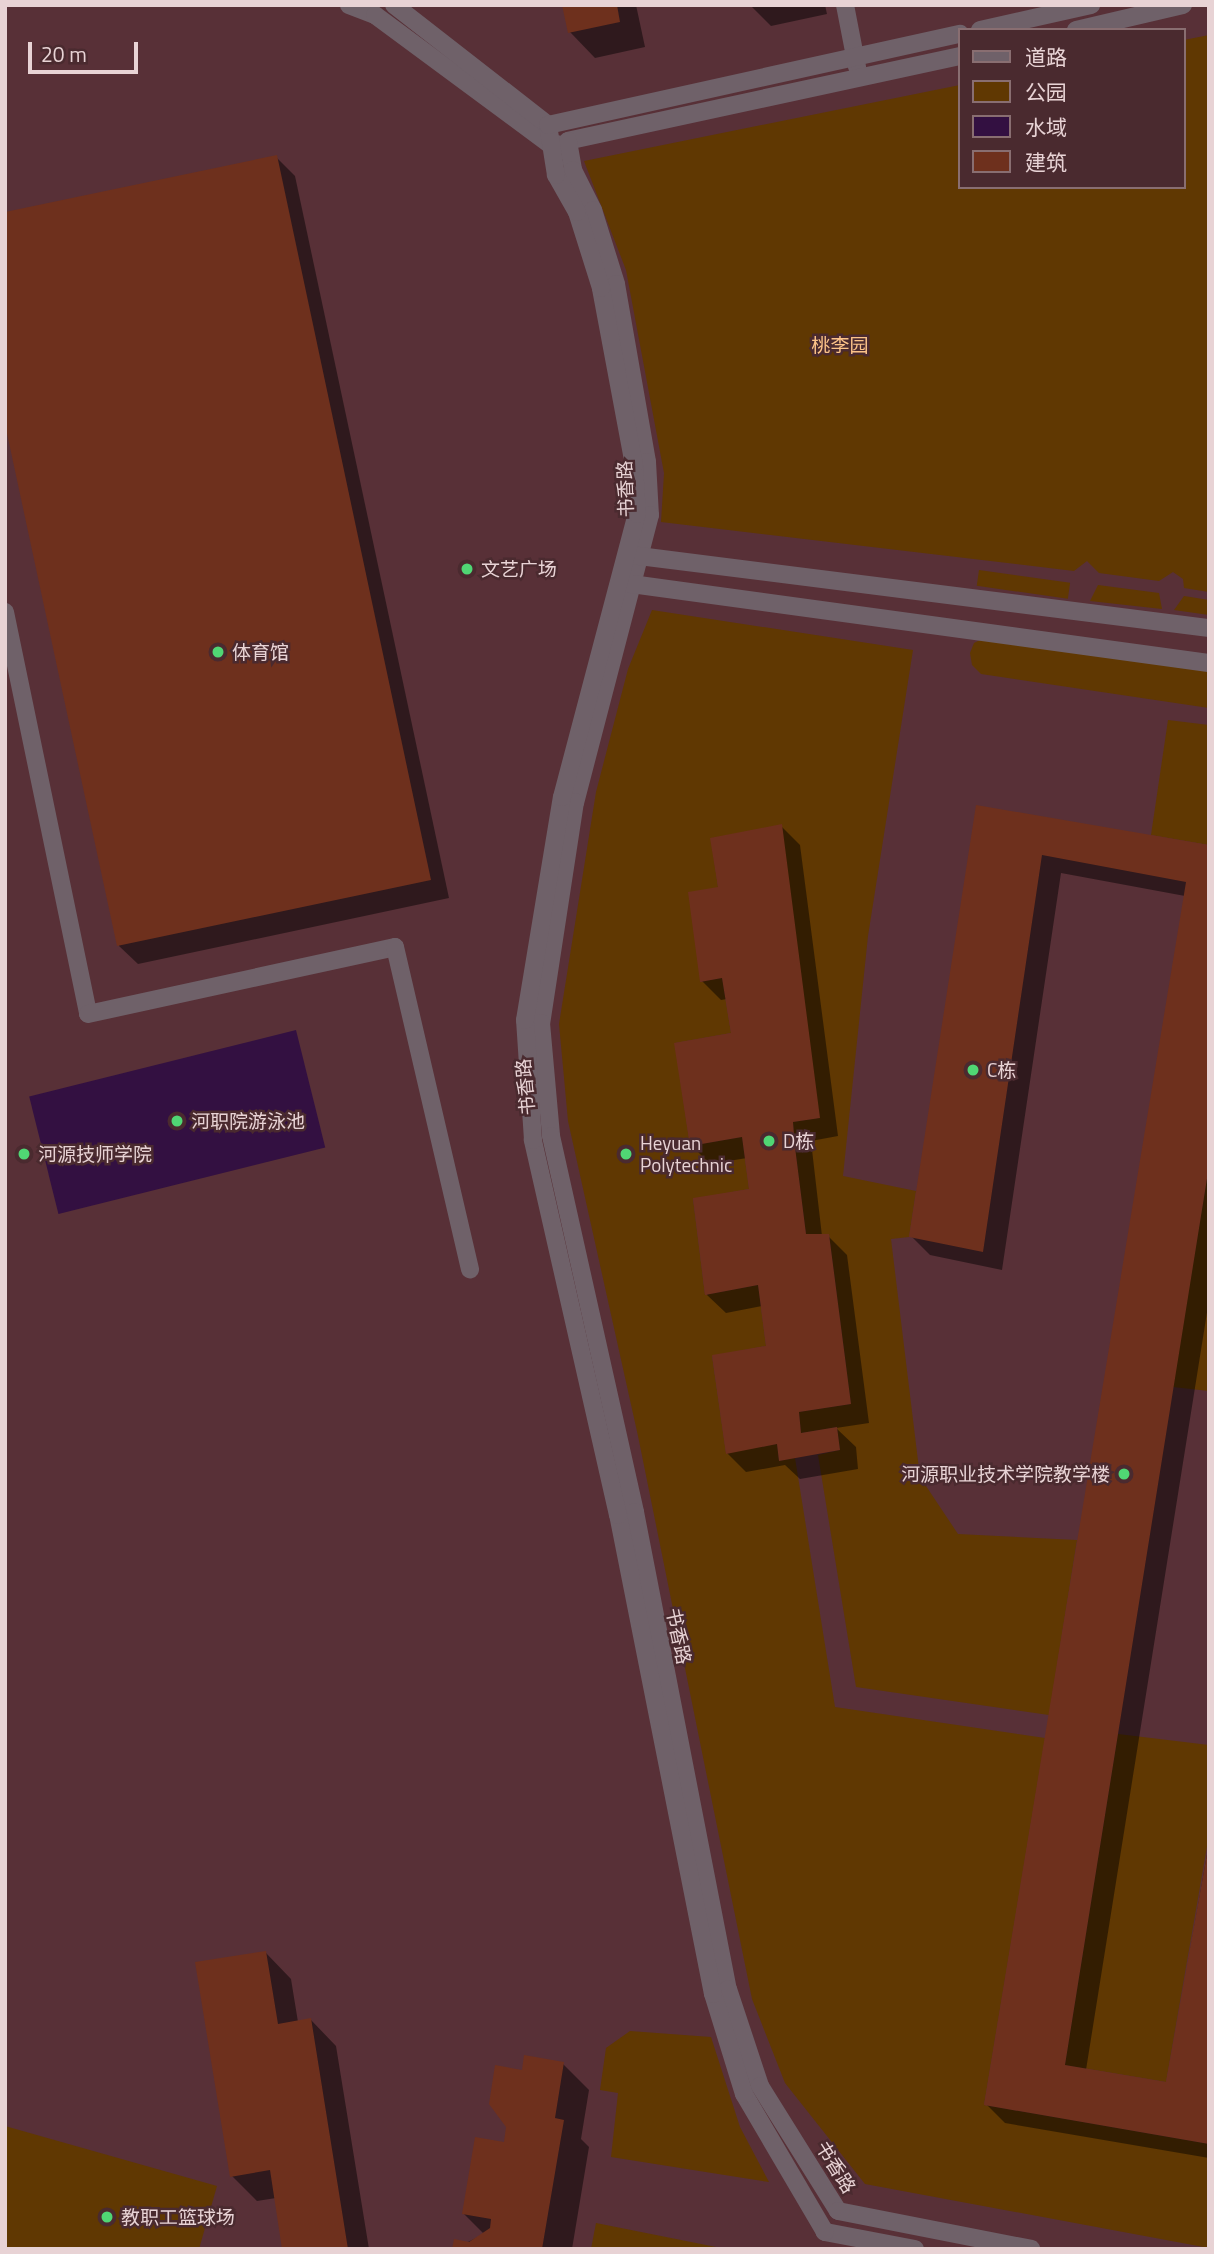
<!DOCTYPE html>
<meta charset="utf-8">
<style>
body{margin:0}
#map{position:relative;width:1214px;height:2254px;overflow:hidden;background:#4a2a2f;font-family:"Titillium Web","Noto Sans SC",sans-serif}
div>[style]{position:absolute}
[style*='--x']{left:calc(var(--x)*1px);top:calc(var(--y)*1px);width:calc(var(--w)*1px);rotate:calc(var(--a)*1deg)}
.built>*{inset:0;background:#583037}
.green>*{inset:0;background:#603802;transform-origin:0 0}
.water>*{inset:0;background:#331041;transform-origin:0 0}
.shadow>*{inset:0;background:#0007}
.building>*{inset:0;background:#6e301d}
.minor>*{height:18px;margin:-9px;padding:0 9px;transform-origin:9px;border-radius:9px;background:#6f6169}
.dots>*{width:19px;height:19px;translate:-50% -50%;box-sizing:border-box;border:4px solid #4a2a2f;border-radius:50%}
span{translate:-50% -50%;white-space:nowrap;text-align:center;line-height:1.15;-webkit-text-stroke:5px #4a2a2f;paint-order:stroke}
.park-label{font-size:19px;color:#fcc389}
.street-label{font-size:19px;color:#e8d3d5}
.poi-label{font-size:19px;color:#e8d3d5}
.left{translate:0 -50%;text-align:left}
.right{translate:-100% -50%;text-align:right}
.frame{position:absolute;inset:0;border:7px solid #e8d3d5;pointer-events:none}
.legend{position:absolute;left:958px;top:28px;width:228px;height:161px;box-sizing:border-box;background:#4a2a2f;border:2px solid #896e71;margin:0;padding:9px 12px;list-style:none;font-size:21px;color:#e8d3d5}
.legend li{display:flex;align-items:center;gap:14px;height:35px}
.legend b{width:35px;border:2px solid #896e71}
.scale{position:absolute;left:28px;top:42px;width:110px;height:32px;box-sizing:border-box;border:4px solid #e8d3d5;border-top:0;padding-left:9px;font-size:21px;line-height:24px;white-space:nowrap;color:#e8d3d5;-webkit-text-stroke:5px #4a2a2f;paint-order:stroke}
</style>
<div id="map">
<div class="built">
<div style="clip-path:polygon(evenodd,5px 5px,1209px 5px,1209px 2249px,5px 2249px,5px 5px,960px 30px,1184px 30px,1184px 187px,960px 187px,960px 30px)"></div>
</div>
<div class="green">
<div style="clip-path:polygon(1209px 35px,1209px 592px,1184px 588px,1183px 579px,1173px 572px,1159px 581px,1099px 573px,1087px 561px,1074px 571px,661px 522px,664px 473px,626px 270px,584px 161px,960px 85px,960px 187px,1184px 187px,1184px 40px)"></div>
<div style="left:979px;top:570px;width:92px;height:16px;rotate:8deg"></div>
<div style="clip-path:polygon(1098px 585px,1159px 593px,1162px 609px,1090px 601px)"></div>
<div style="clip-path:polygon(1184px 596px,1209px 600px,1209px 615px,1174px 610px)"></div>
<div style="clip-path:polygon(652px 610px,913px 650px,868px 936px,843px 1176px,916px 1191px,909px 1237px,891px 1239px,920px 1477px,958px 1534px,1077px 1540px,1049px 1715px,856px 1687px,818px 1455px,840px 1450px,837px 1427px,801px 1433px,799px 1412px,851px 1404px,829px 1234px,806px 1234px,795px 1147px,793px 1122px,819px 1118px,711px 838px,718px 887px,700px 982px,722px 978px,731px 1033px,675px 1043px,690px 1146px,742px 1137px,749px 1189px,693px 1199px,705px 1295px,758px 1285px,766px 1346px,712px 1356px,726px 1453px,777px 1444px,779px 1461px,795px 1458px,835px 1707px,1045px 1738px,984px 2105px,1209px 2144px,1209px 2248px,865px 2184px,785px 2083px,752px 1999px,638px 1436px,568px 1121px,559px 1024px,596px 792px,628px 669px)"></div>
<div style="clip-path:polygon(984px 638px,1209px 667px,1209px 708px,981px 674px,972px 665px,970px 653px,974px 643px)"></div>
<div style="clip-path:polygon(1168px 720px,1209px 725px,1209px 845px,1151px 835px)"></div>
<div style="clip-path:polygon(1209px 1166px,1209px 1391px,1173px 1387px)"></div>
<div style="clip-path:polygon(1118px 1734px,1209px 1745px,1209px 1835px,1166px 2082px,1065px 2065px)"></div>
<div style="clip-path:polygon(630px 2031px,711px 2037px,740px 2127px,769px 2182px,611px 2157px,618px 2093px,600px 2090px,606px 2048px)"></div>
<div style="clip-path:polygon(5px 2126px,217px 2186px,199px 2249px,5px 2249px)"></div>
<div style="clip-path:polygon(596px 2223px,726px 2249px,591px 2249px)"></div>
</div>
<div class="water">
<div style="left:296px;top:1030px;width:121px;height:275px;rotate:76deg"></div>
</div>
<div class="shadow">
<div style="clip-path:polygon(564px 5px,636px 5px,645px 47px,595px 58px,570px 32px)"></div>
<div style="clip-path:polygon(750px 5px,825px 5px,827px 14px,771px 26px)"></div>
<div style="clip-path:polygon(276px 157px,295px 176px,449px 898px,138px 964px,119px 946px)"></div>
<div style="clip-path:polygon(977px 807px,1209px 846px,1209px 1300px,1086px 2070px,1167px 2084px,1209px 1843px,1209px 2158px,1005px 2123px,986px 2104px,1185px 896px,1061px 873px,1002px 1270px,930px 1255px,911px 1236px)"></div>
<div style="clip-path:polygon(781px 826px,800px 845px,838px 1136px,811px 1141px,822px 1236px,828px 1236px,847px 1255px,869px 1423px,836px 1428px,856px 1447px,858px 1469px,800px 1479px,785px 1465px,746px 1472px,727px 1453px,768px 1347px,762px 1306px,726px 1313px,707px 1295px,751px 1190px,747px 1158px,710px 1164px,691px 1145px,733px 1035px,727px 999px,721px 1000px,702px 981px,720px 889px)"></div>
<div style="clip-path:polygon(266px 1953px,291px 1979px,298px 2022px,311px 2020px,336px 2046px,369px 2249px,284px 2249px,276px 2198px,257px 2201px,232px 2176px)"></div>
<div style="clip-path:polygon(563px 2064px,589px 2090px,581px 2139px,589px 2147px,572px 2249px,454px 2249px,484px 2234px,464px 2214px,505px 2144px,523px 2072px)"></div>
</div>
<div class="building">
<div style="clip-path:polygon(562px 5px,617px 5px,620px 22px,568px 33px)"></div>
<div style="clip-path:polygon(277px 155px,431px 880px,117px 946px,5px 424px,5px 212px)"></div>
<div style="clip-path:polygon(976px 805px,1209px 845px,1209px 1166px,1065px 2065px,1166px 2082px,1209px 1843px,1209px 2144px,984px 2105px,1186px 882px,1042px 855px,983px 1252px,909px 1237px)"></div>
<div style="clip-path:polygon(782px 824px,820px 1118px,793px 1122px,795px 1147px,806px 1234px,829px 1234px,851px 1404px,799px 1412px,801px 1433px,837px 1427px,840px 1450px,779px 1461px,777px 1444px,726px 1454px,712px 1355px,766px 1346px,758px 1285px,705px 1295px,693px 1198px,749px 1189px,742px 1137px,690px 1146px,674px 1043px,731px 1033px,722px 978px,700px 982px,688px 892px,718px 887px,710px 838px)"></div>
<div style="clip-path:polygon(266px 1951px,278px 2024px,311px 2018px,348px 2249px,282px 2249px,270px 2170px,230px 2177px,195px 1962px)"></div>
<div style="clip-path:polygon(524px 2055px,564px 2062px,555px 2118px,564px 2120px,542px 2249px,452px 2249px,454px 2239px,469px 2242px,490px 2228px,491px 2219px,462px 2214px,475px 2137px,504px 2142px,506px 2127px,489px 2104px,495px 2065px,522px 2070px)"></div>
</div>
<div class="minor">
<div style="--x:349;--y:5;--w:28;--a:21"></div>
<div style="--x:375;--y:15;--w:219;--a:36.5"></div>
<div style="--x:551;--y:145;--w:6;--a:-9"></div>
<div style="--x:394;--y:5;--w:195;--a:37.9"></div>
<div style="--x:845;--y:5;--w:63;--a:79"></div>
<div style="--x:980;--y:30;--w:114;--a:-12.7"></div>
<div style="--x:1076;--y:30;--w:110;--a:-13.2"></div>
<div style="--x:960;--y:56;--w:401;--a:167.8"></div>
<div style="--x:568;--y:141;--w:29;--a:80"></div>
<div style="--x:573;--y:170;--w:45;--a:63.4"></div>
<div style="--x:593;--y:210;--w:77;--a:72.7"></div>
<div style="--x:616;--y:284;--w:181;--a:80.1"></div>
<div style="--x:647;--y:462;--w:53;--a:86.8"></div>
<div style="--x:650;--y:515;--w:297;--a:104.6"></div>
<div style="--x:575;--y:802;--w:224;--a:98.7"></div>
<div style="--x:541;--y:1023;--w:113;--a:84.9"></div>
<div style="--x:551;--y:1136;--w:385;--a:77.4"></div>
<div style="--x:635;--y:1512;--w:486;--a:79"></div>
<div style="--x:728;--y:1989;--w:102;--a:71.7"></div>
<div style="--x:760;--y:2086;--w:147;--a:58"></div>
<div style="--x:838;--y:2211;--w:197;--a:11.1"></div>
<div style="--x:631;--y:555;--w:583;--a:7.2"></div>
<div style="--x:624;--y:583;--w:590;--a:7.79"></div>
<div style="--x:5;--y:612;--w:410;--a:78.3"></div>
<div style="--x:88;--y:1014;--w:314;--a:-12.3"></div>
<div style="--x:395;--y:947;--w:331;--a:76.9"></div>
<div style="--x:915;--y:2249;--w:92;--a:-169.3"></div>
<div style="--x:825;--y:2232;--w:160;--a:-120.4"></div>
<div style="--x:744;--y:2094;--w:105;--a:-107.2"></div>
<div style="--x:713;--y:1994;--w:488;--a:-101.2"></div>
<div style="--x:618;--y:1515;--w:385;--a:-102.8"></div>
<div style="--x:533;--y:1140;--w:120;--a:-93.8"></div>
<div style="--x:525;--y:1020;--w:226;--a:-80.6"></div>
<div style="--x:562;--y:797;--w:293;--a:-75.2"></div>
<div style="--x:637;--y:514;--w:49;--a:-93.5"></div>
<div style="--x:634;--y:465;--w:180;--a:-100.6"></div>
<div style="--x:601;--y:288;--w:80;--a:-107.5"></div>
<div style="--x:577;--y:212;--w:43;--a:-119.6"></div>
<div style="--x:556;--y:175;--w:51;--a:-99.1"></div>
<div style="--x:548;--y:125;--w:422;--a:-12.5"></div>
</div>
<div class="dots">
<div style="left:467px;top:569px;background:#50d674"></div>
<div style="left:218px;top:652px;background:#50d674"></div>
<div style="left:973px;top:1070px;background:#50d674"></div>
<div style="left:177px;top:1121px;background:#50d674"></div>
<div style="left:769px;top:1141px;background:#50d674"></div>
<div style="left:24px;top:1154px;background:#50d674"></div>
<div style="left:626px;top:1154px;background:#50d674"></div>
<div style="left:1124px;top:1474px;background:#50d674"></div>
<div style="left:107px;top:2217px;background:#50d674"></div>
</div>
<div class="park-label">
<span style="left:840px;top:345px">桃李园</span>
</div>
<div class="street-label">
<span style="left:625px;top:489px;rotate:-92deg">书香路</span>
<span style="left:525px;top:1087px;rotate:-95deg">书香路</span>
<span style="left:679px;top:1636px;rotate:78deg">书香路</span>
<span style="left:836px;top:2167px;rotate:58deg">书香路</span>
</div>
<div class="poi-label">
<span class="left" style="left:481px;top:569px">文艺广场</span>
<span class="left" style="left:232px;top:652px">体育馆</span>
<span class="left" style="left:987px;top:1070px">C栋</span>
<span class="left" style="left:191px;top:1121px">河职院游泳池</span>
<span class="left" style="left:783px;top:1141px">D栋</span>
<span class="left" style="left:640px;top:1154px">Heyuan<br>Polytechnic</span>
<span class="left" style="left:38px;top:1154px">河源技师学院</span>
<span class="right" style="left:1110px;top:1474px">河源职业技术学院教学楼</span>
<span class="left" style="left:121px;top:2217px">教职工篮球场</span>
</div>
<div class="frame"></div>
<ul class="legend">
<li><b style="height:9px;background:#6f6169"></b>道路</li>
<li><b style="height:19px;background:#603802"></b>公园</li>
<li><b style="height:19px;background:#331041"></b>水域</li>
<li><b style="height:19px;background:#6e301d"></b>建筑</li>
</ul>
<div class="scale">20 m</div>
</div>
